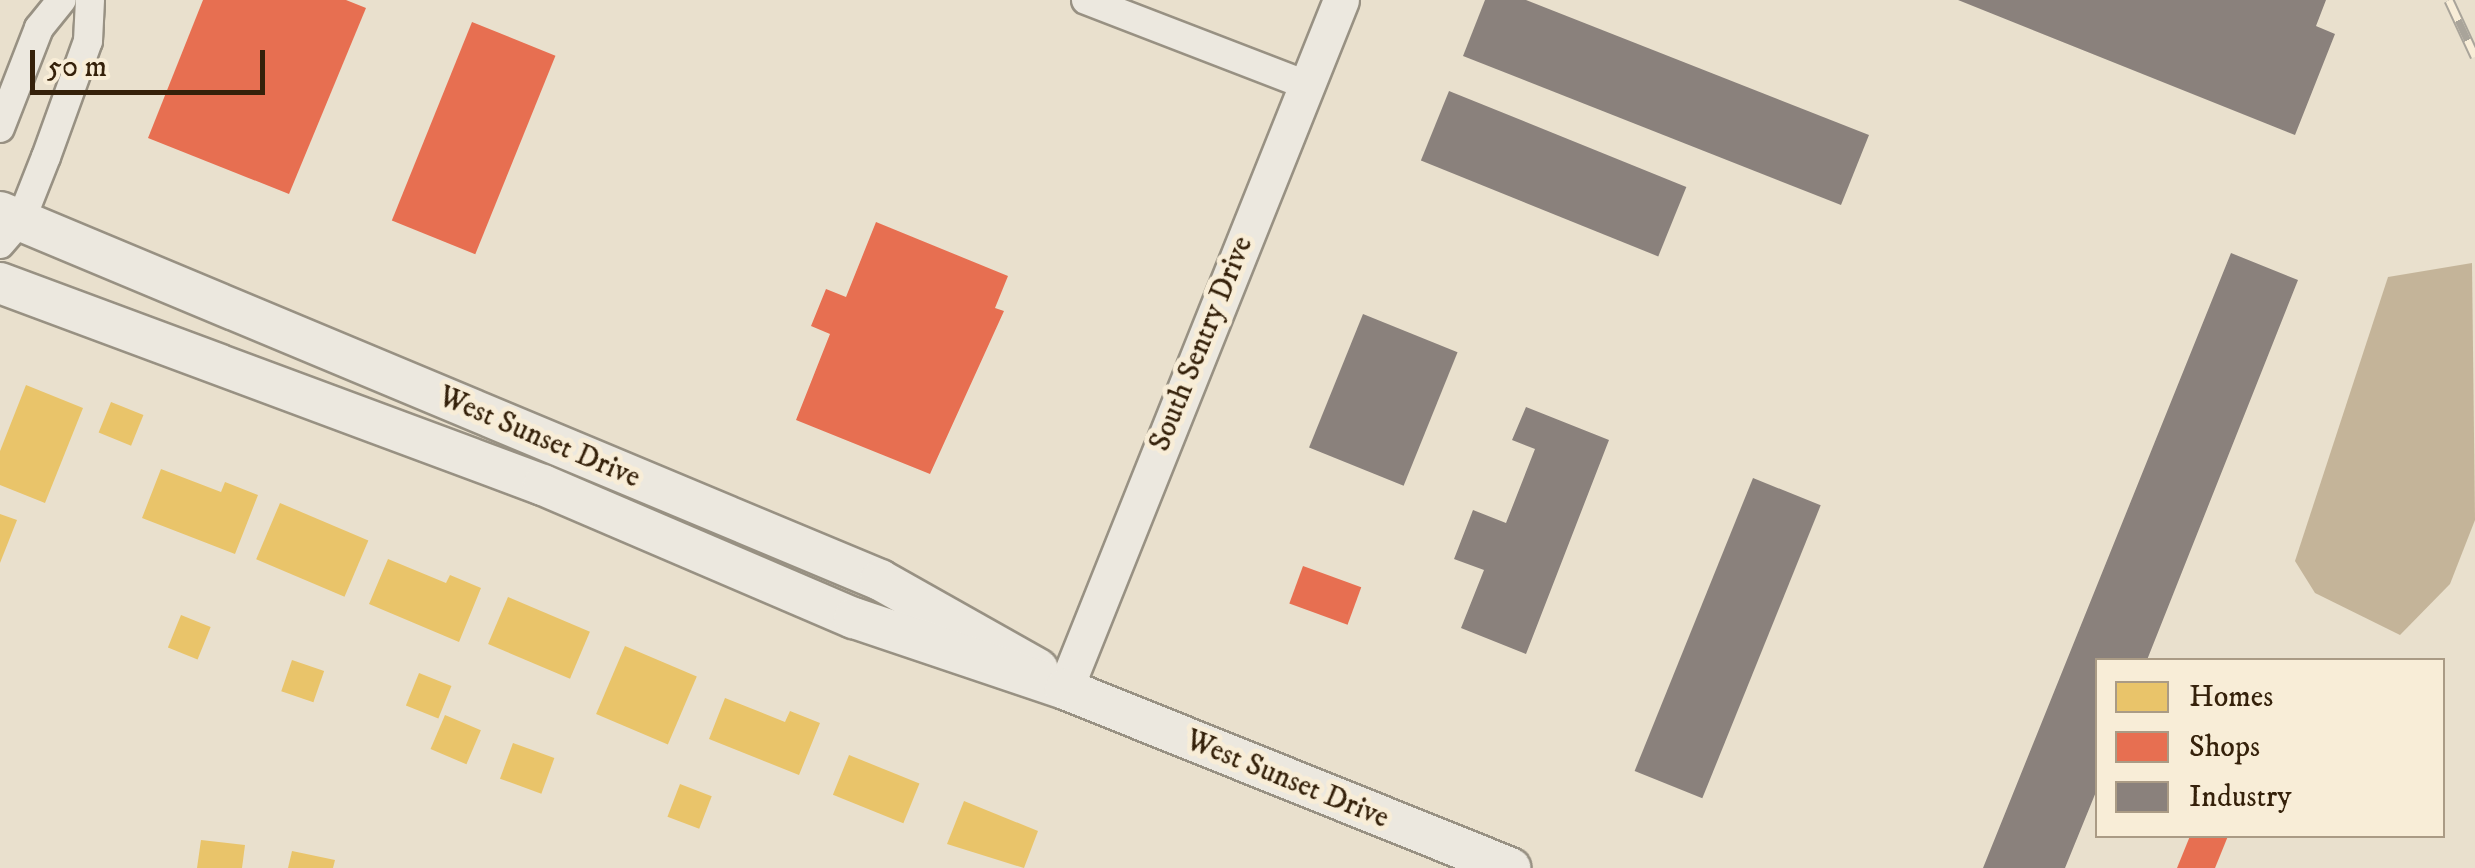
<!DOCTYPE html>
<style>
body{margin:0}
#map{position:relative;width:2475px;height:868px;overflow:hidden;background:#e9e0cd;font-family:"IM FELL DW Pica",serif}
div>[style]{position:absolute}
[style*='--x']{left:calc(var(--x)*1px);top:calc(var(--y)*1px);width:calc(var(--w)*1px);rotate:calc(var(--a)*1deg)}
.water>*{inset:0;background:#c4b499}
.homes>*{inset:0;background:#e9c46a;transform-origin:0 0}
.shops>*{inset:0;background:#e76f51;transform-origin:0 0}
.industry>*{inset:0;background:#8a817c;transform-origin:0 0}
.roads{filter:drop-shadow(2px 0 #989183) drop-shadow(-2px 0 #989183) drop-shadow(0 2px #989183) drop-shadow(0 -2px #989183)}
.minor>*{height:28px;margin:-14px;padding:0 14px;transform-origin:14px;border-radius:14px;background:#ece8df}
.tertiary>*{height:35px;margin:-17.5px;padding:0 17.5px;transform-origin:17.5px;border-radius:17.5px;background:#ece8df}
.secondary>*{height:40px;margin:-20px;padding:0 20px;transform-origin:20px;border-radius:20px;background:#ece8df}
.rail>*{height:11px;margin-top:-5.5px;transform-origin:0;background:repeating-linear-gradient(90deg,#f8edd7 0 22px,#a9a49a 0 44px);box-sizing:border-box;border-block:2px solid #a9a49a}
span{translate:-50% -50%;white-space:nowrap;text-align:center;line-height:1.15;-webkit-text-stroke:10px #f8edd7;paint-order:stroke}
.street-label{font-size:30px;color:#35210a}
.legend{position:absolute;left:2095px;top:658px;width:350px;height:180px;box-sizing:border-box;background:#f8edd7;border:2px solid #aa9b85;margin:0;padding:12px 18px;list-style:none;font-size:30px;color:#35210a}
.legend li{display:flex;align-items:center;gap:20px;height:50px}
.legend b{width:50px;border:2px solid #aa9b85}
.scale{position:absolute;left:30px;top:50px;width:235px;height:45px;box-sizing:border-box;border:5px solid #35210a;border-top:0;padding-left:12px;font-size:30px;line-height:35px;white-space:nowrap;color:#35210a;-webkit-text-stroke:8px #f8edd7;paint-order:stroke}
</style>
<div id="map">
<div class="water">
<div style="clip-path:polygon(2472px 263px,2475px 520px,2450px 584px,2400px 635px,2315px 593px,2295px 561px,2388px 277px)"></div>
</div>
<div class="homes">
<div style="clip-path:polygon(26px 385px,83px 408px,45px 503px,0 485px,0 451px)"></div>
<div style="left:111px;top:402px;width:35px;height:33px;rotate:22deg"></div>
<div style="clip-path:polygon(161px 469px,221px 492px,225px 482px,258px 495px,235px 554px,142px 518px)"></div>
<div style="left:280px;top:503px;width:96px;height:61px;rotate:23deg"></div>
<div style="clip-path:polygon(0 514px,17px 520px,0 563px)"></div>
<div style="clip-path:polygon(388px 559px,446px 583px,450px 575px,481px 588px,459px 642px,369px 604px)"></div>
<div style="left:508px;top:597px;width:89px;height:51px;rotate:23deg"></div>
<div style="left:181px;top:615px;width:32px;height:35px;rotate:22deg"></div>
<div style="left:625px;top:646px;width:78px;height:74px;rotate:23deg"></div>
<div style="left:292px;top:660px;width:34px;height:33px;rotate:19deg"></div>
<div style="left:419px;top:673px;width:35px;height:35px;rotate:22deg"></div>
<div style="clip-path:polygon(725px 698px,785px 722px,790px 711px,820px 723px,799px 775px,709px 739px)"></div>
<div style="left:445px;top:715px;width:39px;height:37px;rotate:23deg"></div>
<div style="left:513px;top:743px;width:44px;height:38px;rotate:20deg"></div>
<div style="left:849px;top:755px;width:76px;height:43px;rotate:22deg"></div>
<div style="left:680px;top:784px;width:34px;height:35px;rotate:21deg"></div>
<div style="clip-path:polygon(964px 801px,1038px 831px,1024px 868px,947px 844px)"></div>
<div style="clip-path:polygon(201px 840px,245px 845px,242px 868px,197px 868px)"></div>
<div style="clip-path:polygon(292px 851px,335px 860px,333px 868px,288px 868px)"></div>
</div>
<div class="shops">
<div style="clip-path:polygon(203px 0,346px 0,366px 8px,289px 194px,148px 138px)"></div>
<div style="left:472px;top:22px;width:90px;height:214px;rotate:22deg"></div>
<div style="clip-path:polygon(876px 222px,1008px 276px,995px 308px,1004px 311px,930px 474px,796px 420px,830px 334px,811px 326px,826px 289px,846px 297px)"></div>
<div style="left:1303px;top:566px;width:62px;height:40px;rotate:20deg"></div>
<div style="clip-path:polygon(2190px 836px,2228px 836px,2215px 868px,2177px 868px)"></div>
</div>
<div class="industry">
<div style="clip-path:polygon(1485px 0,1526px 0,1869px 135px,1841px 205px,1463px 56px)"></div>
<div style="clip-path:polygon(1958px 0,2326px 0,2316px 26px,2335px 34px,2295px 135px)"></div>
<div style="left:1449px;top:91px;width:256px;height:75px;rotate:22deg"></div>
<div style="clip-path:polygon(2231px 253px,2298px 280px,2147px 660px,2098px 660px,2098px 787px,2065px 868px,1983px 868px)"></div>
<div style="left:1363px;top:314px;width:102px;height:144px;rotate:22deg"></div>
<div style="clip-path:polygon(1526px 407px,1609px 440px,1526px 654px,1461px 628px,1484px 570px,1454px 559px,1473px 510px,1506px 523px,1535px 449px,1512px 440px)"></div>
<div style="left:1753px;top:478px;width:73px;height:316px;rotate:22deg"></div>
</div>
<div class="roads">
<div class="minor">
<div style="--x:1086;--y:0;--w:236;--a:21.1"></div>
<div style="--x:0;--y:128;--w:107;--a:-68.7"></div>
<div style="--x:39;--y:28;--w:36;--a:-51"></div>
<div style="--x:0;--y:244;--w:32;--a:-49"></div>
<div style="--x:21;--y:220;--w:68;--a:-68.4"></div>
<div style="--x:46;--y:157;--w:123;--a:-70.1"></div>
<div style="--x:88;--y:41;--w:41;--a:-87.2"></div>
</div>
<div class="tertiary">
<div style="--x:1065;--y:689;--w:742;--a:-68.17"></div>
</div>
<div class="secondary">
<div style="--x:0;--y:212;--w:954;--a:22.69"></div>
<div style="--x:880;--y:580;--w:181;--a:29.4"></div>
<div style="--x:0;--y:283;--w:579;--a:20.41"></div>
<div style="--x:543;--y:485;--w:338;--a:23.2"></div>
<div style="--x:854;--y:618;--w:223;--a:18.6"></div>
<div style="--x:1065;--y:689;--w:480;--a:21.9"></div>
</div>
</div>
<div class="rail">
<div style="--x:2449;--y:0;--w:62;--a:65.1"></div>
</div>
<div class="street-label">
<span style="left:1202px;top:344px;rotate:-68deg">South Sentry Drive</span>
<span style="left:539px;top:438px;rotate:23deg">West Sunset Drive</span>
<span style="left:1287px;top:780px;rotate:22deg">West Sunset Drive</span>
</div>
<ul class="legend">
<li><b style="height:28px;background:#e9c46a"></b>Homes</li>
<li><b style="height:28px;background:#e76f51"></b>Shops</li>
<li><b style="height:28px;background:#8a817c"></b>Industry</li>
</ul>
<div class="scale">50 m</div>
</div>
